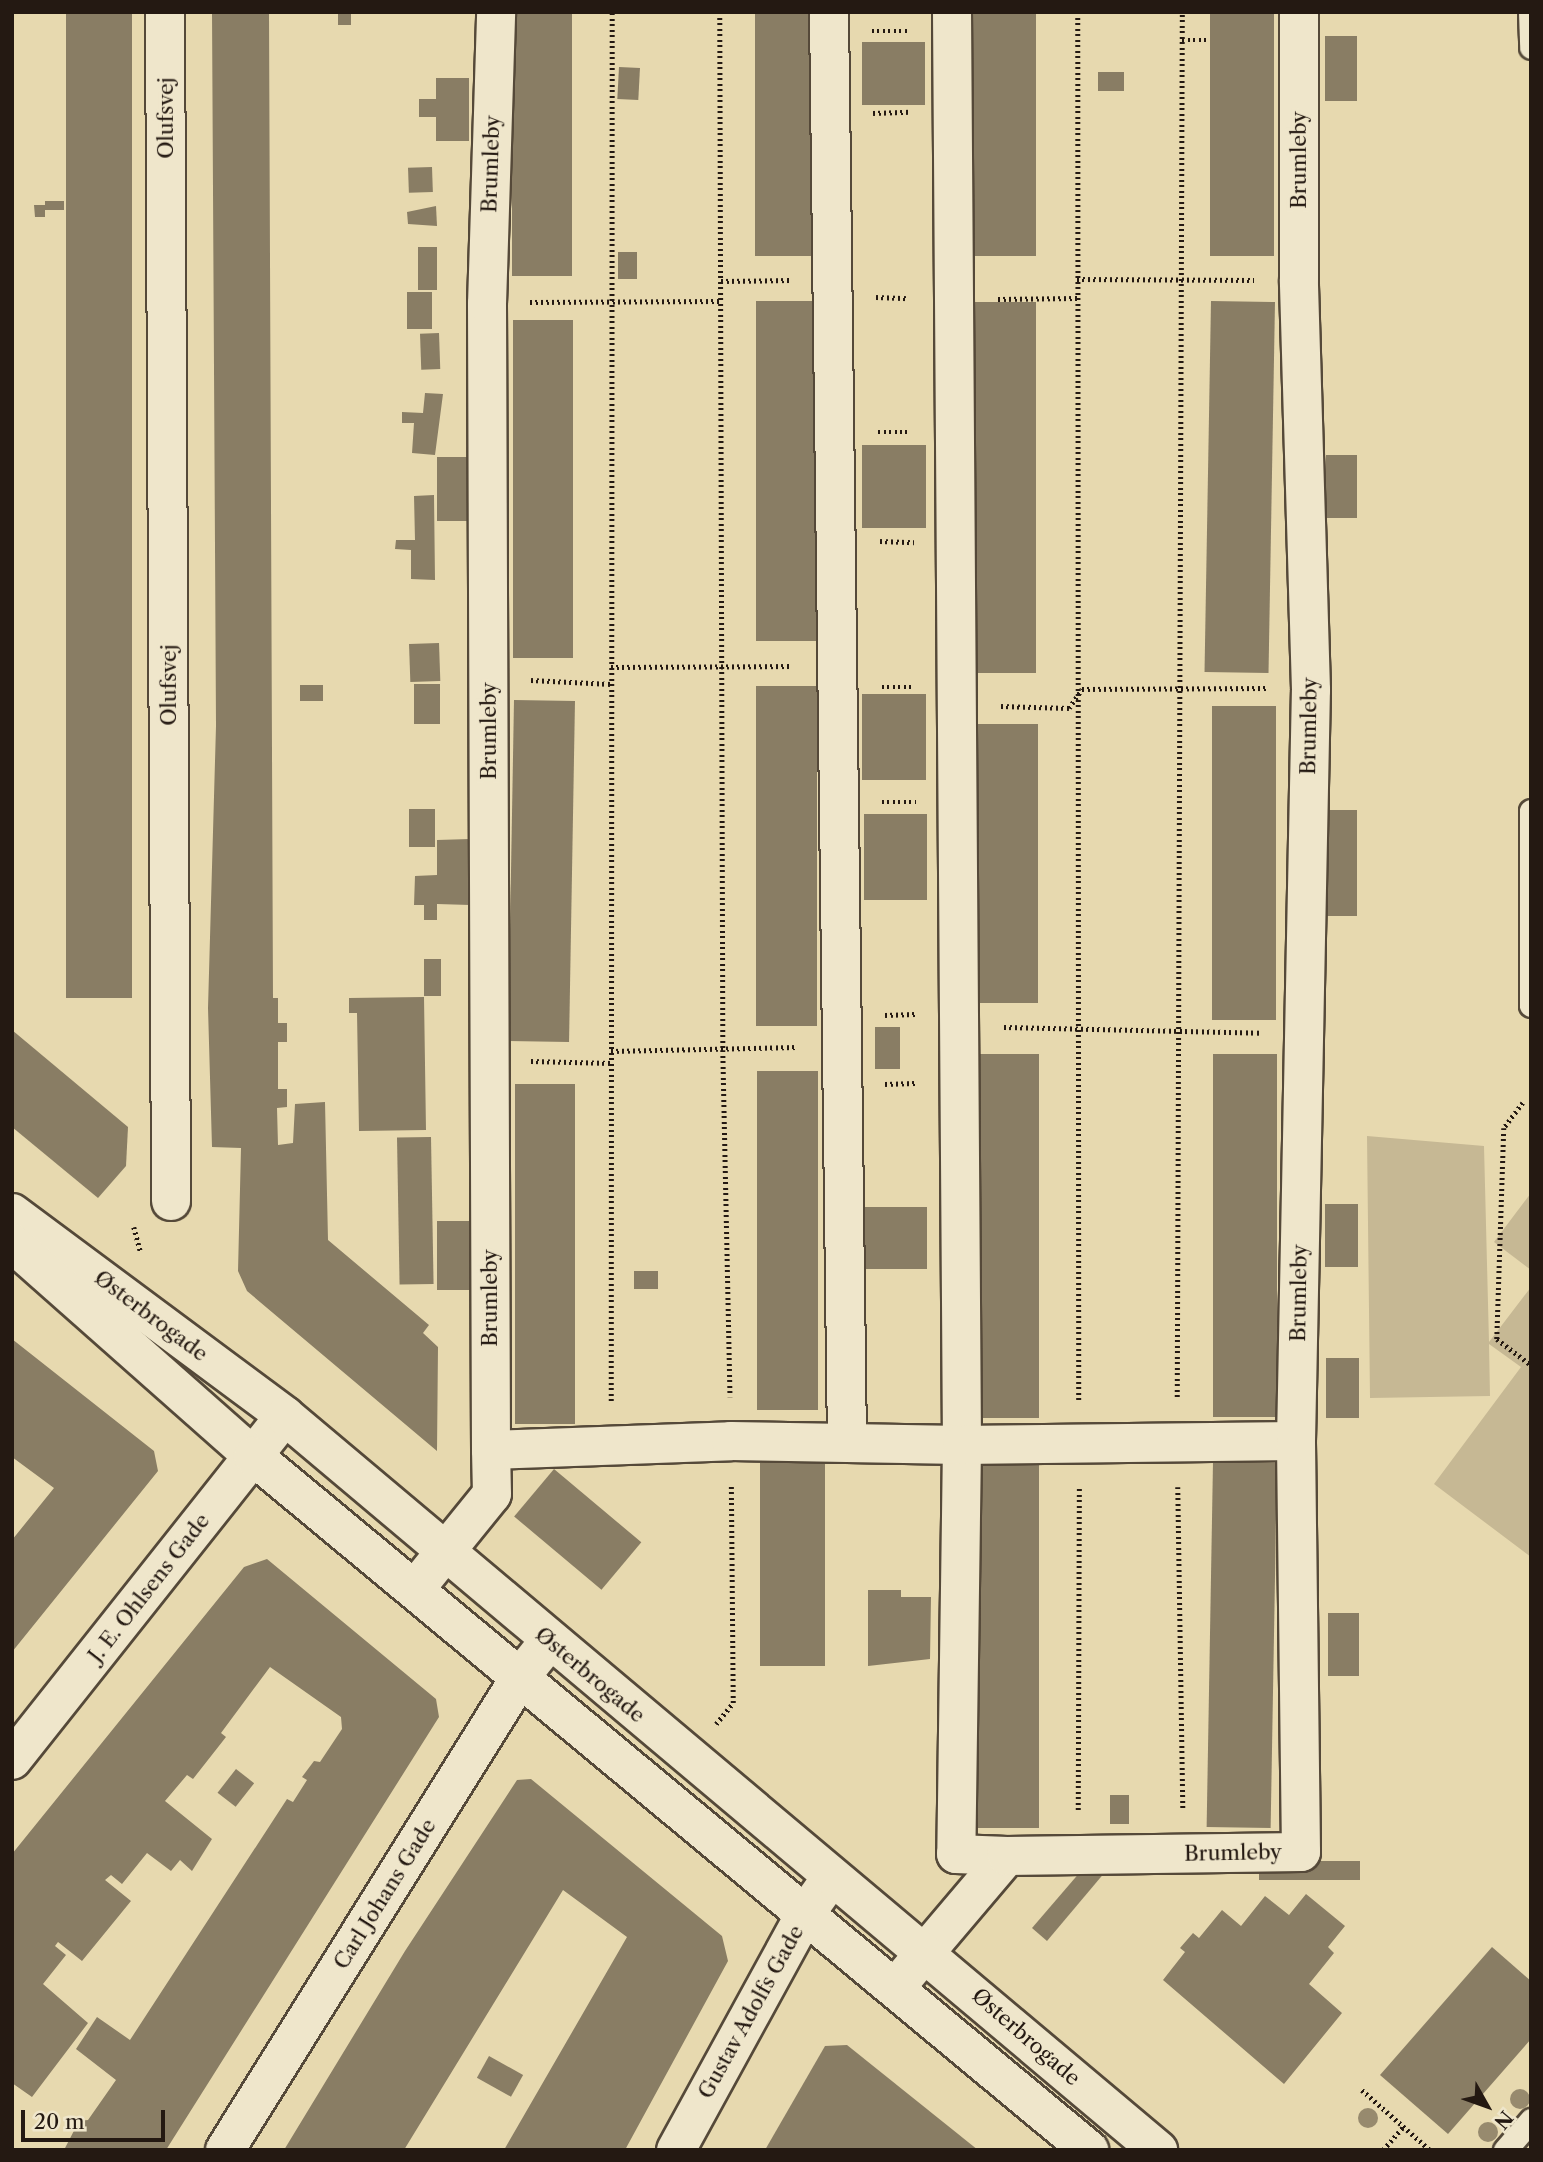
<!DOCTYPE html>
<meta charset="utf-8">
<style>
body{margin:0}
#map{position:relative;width:1543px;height:2162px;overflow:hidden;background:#e7d9af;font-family:"Libre Caslon Text",serif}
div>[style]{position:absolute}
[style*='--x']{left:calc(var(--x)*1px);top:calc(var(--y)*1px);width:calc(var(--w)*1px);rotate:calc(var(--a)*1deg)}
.green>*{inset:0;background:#c6b894}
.building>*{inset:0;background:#897d64;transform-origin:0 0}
.path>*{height:4.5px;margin-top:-2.25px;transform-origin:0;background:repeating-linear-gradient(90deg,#241912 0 2px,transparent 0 5.5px)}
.roads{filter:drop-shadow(2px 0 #554939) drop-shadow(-2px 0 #554939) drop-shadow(0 2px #554939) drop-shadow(0 -2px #554939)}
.service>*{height:23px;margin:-11.5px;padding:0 11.5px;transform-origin:11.5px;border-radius:11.5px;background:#efe6cb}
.minor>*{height:38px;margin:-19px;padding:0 19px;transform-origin:19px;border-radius:19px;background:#efe6cb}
.tertiary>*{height:38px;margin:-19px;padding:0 19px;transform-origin:19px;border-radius:19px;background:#efe6cb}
.trees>*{width:20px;height:20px;margin:-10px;border-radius:50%;background:#978a6e}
span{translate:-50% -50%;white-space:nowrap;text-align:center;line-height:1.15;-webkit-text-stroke:6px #efe6cb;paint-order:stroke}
.street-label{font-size:21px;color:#241912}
.frame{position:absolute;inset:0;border:14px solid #241912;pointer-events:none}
.north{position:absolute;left:1452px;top:2071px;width:70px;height:70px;-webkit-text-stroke:5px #efe6cb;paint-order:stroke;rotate:130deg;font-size:19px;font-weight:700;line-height:28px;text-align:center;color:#241912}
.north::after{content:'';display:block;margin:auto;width:24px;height:32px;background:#241912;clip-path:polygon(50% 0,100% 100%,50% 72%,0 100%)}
.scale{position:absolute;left:21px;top:2110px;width:144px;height:32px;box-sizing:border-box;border:4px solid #241912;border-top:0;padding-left:9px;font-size:21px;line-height:24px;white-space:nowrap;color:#241912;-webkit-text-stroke:5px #efe6cb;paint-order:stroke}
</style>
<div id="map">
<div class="green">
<div style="clip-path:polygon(1367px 1136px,1484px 1146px,1489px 1342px,1531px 1287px,1531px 1557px,1434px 1484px,1521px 1367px,1489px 1344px,1490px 1396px,1370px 1398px)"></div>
<div style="clip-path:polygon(1531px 1193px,1531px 1270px,1494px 1242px)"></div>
</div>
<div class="building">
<div style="left:66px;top:12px;width:66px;height:986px"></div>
<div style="clip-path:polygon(212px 12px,269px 12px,273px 998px,278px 998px,278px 1023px,287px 1023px,287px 1042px,278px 1042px,278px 1089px,287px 1089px,287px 1107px,277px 1108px,278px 1145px,293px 1143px,295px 1104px,325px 1102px,328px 1240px,429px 1325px,423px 1333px,438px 1347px,437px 1451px,247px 1291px,238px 1271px,241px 1148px,212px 1147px,208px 1008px,216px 726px)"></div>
<div style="left:338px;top:12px;width:13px;height:13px"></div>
<div style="left:512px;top:12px;width:60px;height:264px"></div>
<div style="left:755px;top:12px;width:61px;height:244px"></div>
<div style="left:972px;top:12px;width:64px;height:244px"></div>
<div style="left:1210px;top:12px;width:64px;height:244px"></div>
<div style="left:1325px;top:36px;width:32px;height:65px"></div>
<div style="left:862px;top:42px;width:63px;height:63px"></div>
<div style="left:619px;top:67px;width:21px;height:32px;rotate:3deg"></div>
<div style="left:1098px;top:72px;width:26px;height:19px"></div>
<div style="clip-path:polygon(436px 78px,469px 78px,469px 141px,436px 141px,436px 117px,419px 117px,419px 99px,436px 99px)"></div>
<div style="left:432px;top:167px;width:25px;height:24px;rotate:88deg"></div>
<div style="clip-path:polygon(45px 201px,64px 201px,64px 210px,45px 210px,45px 217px,35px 217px,34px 205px,45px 205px)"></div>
<div style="clip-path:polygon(436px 206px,437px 226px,408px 224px,407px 212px)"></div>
<div style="left:437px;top:247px;width:43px;height:19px;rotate:90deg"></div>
<div style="left:618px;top:252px;width:19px;height:27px"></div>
<div style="left:407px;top:292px;width:25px;height:37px"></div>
<div style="left:756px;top:301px;width:60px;height:340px"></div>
<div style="left:1211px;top:301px;width:64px;height:371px;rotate:1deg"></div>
<div style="left:973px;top:302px;width:63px;height:371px"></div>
<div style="left:573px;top:320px;width:338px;height:60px;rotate:90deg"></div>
<div style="left:439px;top:333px;width:36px;height:19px;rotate:88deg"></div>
<div style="clip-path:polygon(425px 393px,443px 394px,435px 455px,412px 453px,414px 423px,402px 423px,402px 412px,423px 413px)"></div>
<div style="left:862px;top:445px;width:64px;height:83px"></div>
<div style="left:1357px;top:455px;width:63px;height:31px;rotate:90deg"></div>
<div style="left:437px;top:457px;width:33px;height:64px"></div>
<div style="clip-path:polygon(434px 495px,435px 580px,411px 579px,411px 550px,395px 549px,396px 540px,415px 540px,414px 496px)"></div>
<div style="left:439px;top:643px;width:38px;height:30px;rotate:88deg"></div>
<div style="left:414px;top:684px;width:26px;height:40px"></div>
<div style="left:300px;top:685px;width:23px;height:16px"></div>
<div style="left:756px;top:686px;width:61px;height:340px"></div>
<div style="left:862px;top:694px;width:64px;height:86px"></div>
<div style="left:514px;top:700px;width:61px;height:341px;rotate:1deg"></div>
<div style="left:1212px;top:706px;width:64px;height:314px"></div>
<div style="left:974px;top:724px;width:64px;height:279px"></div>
<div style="left:409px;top:809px;width:26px;height:38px"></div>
<div style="left:1325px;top:810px;width:32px;height:106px"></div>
<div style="left:864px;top:814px;width:63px;height:86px"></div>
<div style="clip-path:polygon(470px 839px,470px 905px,437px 904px,437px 920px,424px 920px,424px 905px,414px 905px,415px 876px,437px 875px,437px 840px)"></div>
<div style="left:424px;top:959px;width:17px;height:37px"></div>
<div style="clip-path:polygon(424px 997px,426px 1130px,359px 1131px,357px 1013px,349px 1013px,349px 998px)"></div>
<div style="left:875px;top:1027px;width:25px;height:42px"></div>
<div style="clip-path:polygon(12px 1030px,128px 1127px,126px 1166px,98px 1198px,12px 1127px)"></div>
<div style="left:974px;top:1054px;width:65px;height:364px"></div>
<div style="left:1213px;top:1054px;width:64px;height:363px"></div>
<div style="left:757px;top:1071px;width:61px;height:339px"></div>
<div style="left:515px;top:1084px;width:60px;height:340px"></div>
<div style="left:431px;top:1137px;width:147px;height:34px;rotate:89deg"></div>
<div style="left:1358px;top:1204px;width:63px;height:33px;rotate:90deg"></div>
<div style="left:865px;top:1207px;width:62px;height:62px"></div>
<div style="left:437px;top:1221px;width:34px;height:69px"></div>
<div style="left:658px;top:1271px;width:18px;height:24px;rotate:90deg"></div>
<div style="clip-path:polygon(12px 1339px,154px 1451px,158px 1471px,12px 1652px,12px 1540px,54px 1488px,12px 1457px)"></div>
<div style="left:1326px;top:1358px;width:33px;height:60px"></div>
<div style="left:1213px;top:1462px;width:64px;height:365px;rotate:1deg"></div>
<div style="left:825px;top:1463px;width:203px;height:65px;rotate:90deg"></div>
<div style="left:976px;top:1463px;width:63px;height:365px"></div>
<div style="left:554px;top:1469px;width:114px;height:62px;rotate:40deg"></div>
<div style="clip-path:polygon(267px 1559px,436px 1699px,439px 1717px,166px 2150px,64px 2150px,79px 2121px,88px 2120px,116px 2080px,76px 2049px,97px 2017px,130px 2040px,287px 1799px,293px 1802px,307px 1780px,302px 1777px,314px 1761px,320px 1762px,342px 1729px,341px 1717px,270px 1667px,221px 1733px,226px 1737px,193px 1779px,187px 1775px,165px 1801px,212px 1839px,192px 1871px,180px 1860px,171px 1871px,147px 1853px,122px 1884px,111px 1875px,105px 1880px,131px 1901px,82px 1961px,58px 1942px,55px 1946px,66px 1955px,43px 1984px,88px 2023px,32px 2097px,12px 2083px,12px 1854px,244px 1567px)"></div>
<div style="clip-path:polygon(868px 1590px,901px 1590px,901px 1597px,931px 1597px,930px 1659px,868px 1666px)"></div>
<div style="left:1328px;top:1613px;width:31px;height:63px"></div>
<div style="left:236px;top:1769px;width:23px;height:30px;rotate:38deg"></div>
<div style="clip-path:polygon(531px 1779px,722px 1936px,728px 1961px,625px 2150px,504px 2150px,627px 1937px,563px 1890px,404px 2150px,284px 2150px,405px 1951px,517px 1780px)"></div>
<div style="left:1110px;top:1795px;width:19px;height:29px"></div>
<div style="left:1259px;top:1861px;width:101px;height:19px"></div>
<div style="clip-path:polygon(1087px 1864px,1111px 1865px,1047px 1941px,1032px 1928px)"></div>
<div style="clip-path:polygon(1306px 1894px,1345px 1926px,1328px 1947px,1334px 1953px,1309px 1984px,1342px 2013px,1284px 2084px,1163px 1980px,1185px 1952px,1180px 1948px,1193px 1933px,1199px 1938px,1222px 1910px,1241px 1926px,1265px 1896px,1289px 1915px)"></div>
<div style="clip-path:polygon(1492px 1947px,1531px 1981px,1531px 2039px,1448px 2134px,1380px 2075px)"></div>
<div style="clip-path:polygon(847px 2045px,978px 2150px,765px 2150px,825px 2046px)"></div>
<div style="left:489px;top:2056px;width:39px;height:25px;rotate:29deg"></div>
</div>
<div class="path">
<div style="--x:720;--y:12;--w:1038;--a:89.83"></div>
<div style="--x:723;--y:1050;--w:347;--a:88.8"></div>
<div style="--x:1078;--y:12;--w:1389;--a:89.96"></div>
<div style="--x:872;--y:31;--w:37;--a:0"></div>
<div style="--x:1182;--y:40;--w:28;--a:0"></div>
<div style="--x:873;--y:113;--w:37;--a:-2"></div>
<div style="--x:1077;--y:279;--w:177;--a:0.3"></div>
<div style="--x:721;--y:281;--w:69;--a:-0.8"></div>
<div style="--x:876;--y:297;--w:33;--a:2"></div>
<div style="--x:998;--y:299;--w:79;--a:-0.7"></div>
<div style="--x:530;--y:302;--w:192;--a:-0.3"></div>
<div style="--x:878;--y:432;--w:33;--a:0"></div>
<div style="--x:880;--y:541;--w:34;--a:2"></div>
<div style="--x:611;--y:667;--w:181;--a:-0.3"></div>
<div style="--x:531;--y:680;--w:80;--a:2.9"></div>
<div style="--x:882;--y:687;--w:33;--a:0"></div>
<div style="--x:1001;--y:706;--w:68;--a:1.7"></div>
<div style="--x:1069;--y:708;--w:23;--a:-56"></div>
<div style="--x:1082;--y:689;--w:187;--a:-0.3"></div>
<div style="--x:882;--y:802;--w:34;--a:0"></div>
<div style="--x:885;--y:1015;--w:30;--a:-2"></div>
<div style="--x:1004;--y:1027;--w:257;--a:1.3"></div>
<div style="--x:611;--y:1051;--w:186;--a:-1.2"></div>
<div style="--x:531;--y:1061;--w:80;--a:1.4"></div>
<div style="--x:885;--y:1084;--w:30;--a:-2"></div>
<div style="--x:1523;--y:1103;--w:31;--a:127"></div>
<div style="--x:1504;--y:1128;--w:211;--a:91.9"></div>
<div style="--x:1497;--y:1339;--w:43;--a:37.4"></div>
<div style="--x:134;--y:1227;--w:27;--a:75"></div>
<div style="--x:1177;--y:1397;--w:1385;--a:-89.79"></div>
<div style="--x:611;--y:1401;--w:1389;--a:-89.96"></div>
<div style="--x:1178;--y:1487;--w:323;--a:89.1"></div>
<div style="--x:716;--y:1724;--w:27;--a:-51"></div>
<div style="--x:733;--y:1703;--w:220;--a:-90.5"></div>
<div style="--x:1078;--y:1810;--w:323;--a:-89.8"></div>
<div style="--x:1362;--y:2090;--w:91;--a:41.4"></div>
<div style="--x:1383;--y:2150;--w:30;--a:-49"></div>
</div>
<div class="roads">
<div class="service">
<div style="--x:1530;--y:12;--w:35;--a:88"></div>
<div style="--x:1531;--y:811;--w:194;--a:90"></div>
<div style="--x:1505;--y:2150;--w:40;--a:-49"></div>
</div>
<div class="minor">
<div style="--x:165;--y:12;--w:1189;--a:89.71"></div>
<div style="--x:829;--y:12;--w:1430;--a:89.28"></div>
<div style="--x:952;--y:12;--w:1433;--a:89.6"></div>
<div style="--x:962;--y:1445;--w:409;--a:90.8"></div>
<div style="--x:956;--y:1854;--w:51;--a:2.2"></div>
<div style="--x:491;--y:1450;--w:1146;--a:-90.2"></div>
<div style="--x:487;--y:304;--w:292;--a:-88.2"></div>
<div style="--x:415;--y:1589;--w:122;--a:-51"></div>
<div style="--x:492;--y:1494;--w:44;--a:-91.3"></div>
<div style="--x:491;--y:1450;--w:240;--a:-2.1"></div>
<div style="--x:731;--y:1441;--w:231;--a:1"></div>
<div style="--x:962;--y:1445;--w:334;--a:-0.7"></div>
<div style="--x:12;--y:1760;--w:439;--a:-51.6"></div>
<div style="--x:895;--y:1988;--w:173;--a:-49.7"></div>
<div style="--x:1007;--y:1856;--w:294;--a:-0.8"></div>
<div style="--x:1301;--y:1852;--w:411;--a:-90.7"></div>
<div style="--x:1296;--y:1441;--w:751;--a:-88.86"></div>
<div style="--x:1311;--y:690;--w:410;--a:-91.7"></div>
<div style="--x:1299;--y:280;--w:268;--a:-90"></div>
<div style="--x:225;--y:2150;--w:559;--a:-58.02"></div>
<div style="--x:521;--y:1676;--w:45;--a:-51.3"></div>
<div style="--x:676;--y:2150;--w:270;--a:-61.3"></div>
<div style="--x:806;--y:1913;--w:43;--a:-54.5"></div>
</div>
<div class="tertiary">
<div style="--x:12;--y:1213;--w:340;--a:36.6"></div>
<div style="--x:285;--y:1416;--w:1141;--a:40.06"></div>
<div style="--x:12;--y:1243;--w:322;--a:41.5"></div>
<div style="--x:253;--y:1456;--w:1087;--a:39.7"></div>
</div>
</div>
<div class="trees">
<div style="left:1520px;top:2099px"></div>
<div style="left:1368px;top:2118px"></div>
<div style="left:1488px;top:2132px"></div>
</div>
<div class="street-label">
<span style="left:166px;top:118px;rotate:-90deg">Olufsvej</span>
<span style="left:1299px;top:160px;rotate:-90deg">Brumleby</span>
<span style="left:491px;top:164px;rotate:-88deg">Brumleby</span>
<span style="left:169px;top:685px;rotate:-90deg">Olufsvej</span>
<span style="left:1309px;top:726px;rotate:-89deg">Brumleby</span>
<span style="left:489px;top:731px;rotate:-90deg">Brumleby</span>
<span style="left:1299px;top:1293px;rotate:-89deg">Brumleby</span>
<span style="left:490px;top:1298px;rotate:-90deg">Brumleby</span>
<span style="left:151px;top:1316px;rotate:37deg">Østerbrogade</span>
<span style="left:149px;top:1588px;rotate:-52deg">J. E. Ohlsens Gade</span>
<span style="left:590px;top:1675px;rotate:40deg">Østerbrogade</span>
<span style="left:1233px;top:1853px;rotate:-1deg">Brumleby</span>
<span style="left:385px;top:1894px;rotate:-58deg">Carl Johans Gade</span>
<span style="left:751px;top:2012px;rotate:-61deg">Gustav Adolfs Gade</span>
<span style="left:1026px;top:2037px;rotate:41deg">Østerbrogade</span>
</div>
<div class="frame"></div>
<div class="north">N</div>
<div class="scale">20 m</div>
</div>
